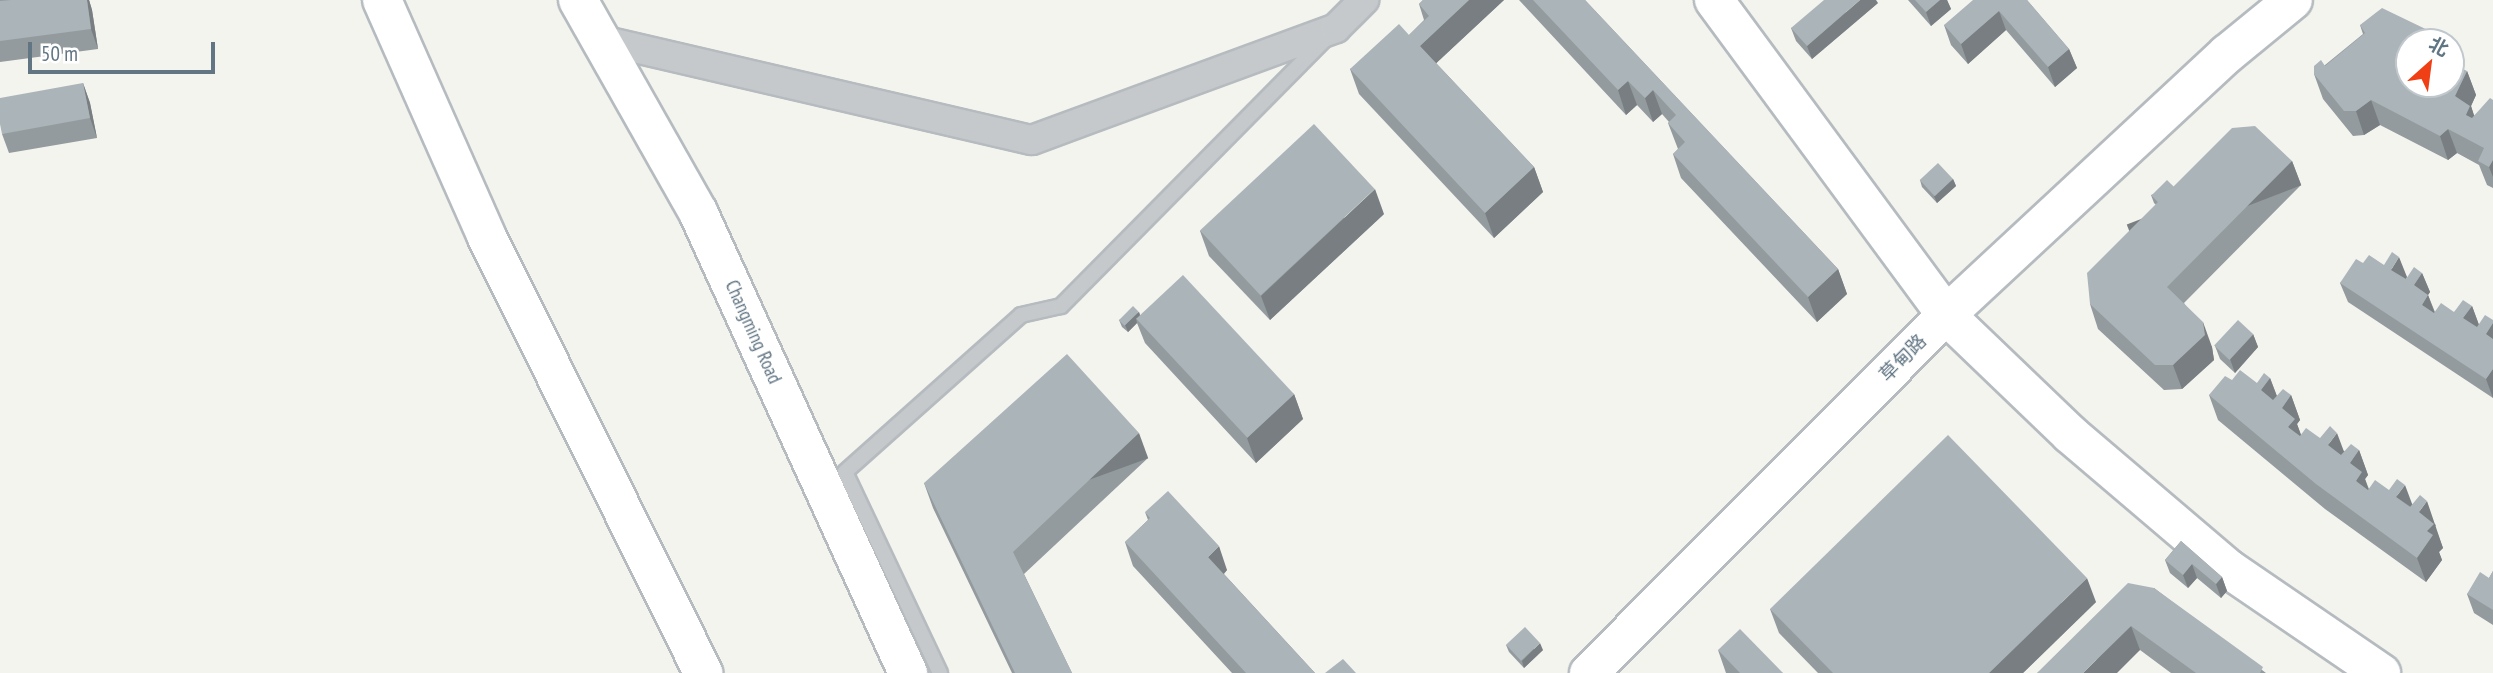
<!DOCTYPE html>
<meta charset="utf-8">
<style>
body{margin:0}
#map{position:relative;width:2493px;height:673px;overflow:hidden;background:#f4f4ef;font-family:"PT Sans Narrow","Noto Sans SC",sans-serif}
div>[style]{position:absolute}
[style*='--x']{left:calc(var(--x)*1px);top:calc(var(--y)*1px);width:calc(var(--w)*1px);rotate:calc(var(--a)*1deg)}
.roads{filter:drop-shadow(2px 0 #b5bbbf) drop-shadow(-2px 0 #b5bbbf) drop-shadow(0 2px #b5bbbf) drop-shadow(0 -2px #b5bbbf)}
.lane>*{height:14px;margin:-7px;padding:0 7px;transform-origin:7px;border-radius:7px;background:#c6c9cc}
.street>*{height:28px;margin:-14px;padding:0 14px;transform-origin:14px;border-radius:14px;background:#c6c9cc}
.secondary>*{height:38px;margin:-19px;padding:0 19px;transform-origin:19px;border-radius:19px;background:#fff}
.primary>*{height:38px;margin:-19px;padding:0 19px;transform-origin:19px;border-radius:19px;background:#fff}
.wall>*{inset:0;background:#939b9e}
.shaded-wall>*{inset:0;background:#787e81;transform-origin:0 0}
.building>*{inset:0;background:#abb4b8;transform-origin:0 0}
span{translate:-50% -50%;white-space:nowrap;text-align:center;line-height:1.15;-webkit-text-stroke:7px #fff;paint-order:stroke}
.street-label{font-size:19px;color:#617583}
.north{position:absolute;left:2395px;top:28px;width:70px;height:70px;box-sizing:border-box;background:#fff;border:2px solid #c0c8cd;border-radius:50%;rotate:28deg;font-size:19px;font-weight:700;line-height:28px;text-align:center;color:#617583}
.north::after{content:'';display:block;margin:auto;width:24px;height:32px;background:#f03f14;clip-path:polygon(50% 0,100% 100%,50% 72%,0 100%)}
.scale{position:absolute;left:28px;top:42px;width:187px;height:32px;box-sizing:border-box;border:4px solid #617583;border-top:0;padding-left:9px;font-size:21px;line-height:24px;white-space:nowrap;color:#617583;-webkit-text-stroke:5px #fff;paint-order:stroke}
</style>
<div id="map">
<div class="roads">
<div class="lane">
<div style="--x:940;--y:673;--w:222;--a:-115.3"></div>
<div style="--x:845;--y:472;--w:236;--a:-41.7"></div>
<div style="--x:1021;--y:315;--w:41;--a:-12.7"></div>
<div style="--x:1061;--y:306;--w:375;--a:-45.3"></div>
</div>
<div class="street">
<div style="--x:601;--y:40;--w:442;--a:13.1"></div>
<div style="--x:1032;--y:140;--w:324;--a:-20.2"></div>
<div style="--x:1336;--y:28;--w:40;--a:-45"></div>
</div>
<div class="secondary">
<div style="--x:1714;--y:0;--w:391;--a:53.6"></div>
<div style="--x:1946;--y:315;--w:172;--a:43.8"></div>
<div style="--x:2070;--y:434;--w:210;--a:40.4"></div>
<div style="--x:2230;--y:570;--w:183;--a:34.3"></div>
<div style="--x:1589;--y:673;--w:506;--a:-45.08"></div>
<div style="--x:1946;--y:315;--w:384;--a:-42.9"></div>
<div style="--x:2227;--y:54;--w:85;--a:-39.3"></div>
</div>
<div class="primary">
<div style="--x:382;--y:0;--w:257;--a:66.1"></div>
<div style="--x:486;--y:235;--w:489;--a:63.6"></div>
<div style="--x:578;--y:0;--w:244;--a:60.5"></div>
<div style="--x:698;--y:212;--w:507;--a:65.51"></div>
</div>
</div>
<div class="wall">
<div style="clip-path:polygon(0 0,89px 0,92px 10px,98px 49px,0 62px)"></div>
<div style="clip-path:polygon(1423px 0,1504px 0,1436px 63px,1534px 167px,1543px 192px,1494px 238px,1359px 94px,1350px 69px,1409px 35px,1424px 20px,1419px 4px)"></div>
<div style="clip-path:polygon(1519px 0,1585px 0,1838px 269px,1847px 294px,1817px 322px,1681px 178px,1673px 154px,1678px 149px,1668px 123px,1669px 122px,1662px 114px,1653px 122px,1637px 105px,1626px 115px)"></div>
<div style="clip-path:polygon(1908px 0,1947px 0,1951px 9px,1931px 26px)"></div>
<div style="clip-path:polygon(2027px 0,2069px 49px,2077px 68px,2055px 87px,2006px 30px,1968px 64px,1951px 45px,1944px 25px)"></div>
<div style="clip-path:polygon(1878px 3px,1812px 59px,1796px 41px,1791px 28px)"></div>
<div style="clip-path:polygon(2360px 25px,2438px 35px,2440px 42px,2409px 42px,2409px 84px,2451px 84px,2467px 71px,2476px 95px,2471px 106px,2474px 116px,2493px 100px,2493px 188px,2487px 185px,2479px 165px,2457px 153px,2448px 160px,2380px 125px,2364px 135px,2353px 136px,2323px 99px,2314px 74px,2363px 34px)"></div>
<div style="clip-path:polygon(83px 83px,90px 103px,97px 138px,9px 153px,2px 134px)"></div>
<div style="clip-path:polygon(2292px 161px,2301px 185px,2184px 303px,2212px 347px,2214px 360px,2182px 389px,2164px 390px,2098px 329px,2090px 304px,2156px 205px,2154px 203px,2151px 195px,2174px 187px)"></div>
<div style="clip-path:polygon(1953px 179px,1956px 186px,1937px 203px,1922px 187px,1920px 180px)"></div>
<div style="clip-path:polygon(1384px 214px,1270px 320px,1209px 256px,1200px 231px)"></div>
<div style="clip-path:polygon(2363px 263px,2384px 265px,2407px 277px,2405px 279px,2422px 273px,2430px 292px,2428px 295px,2435px 312px,2454px 312px,2472px 306px,2479px 325px,2493px 320px,2493px 398px,2348px 302px,2340px 283px)"></div>
<div style="clip-path:polygon(1139px 312px,1140px 315px,1294px 394px,1303px 419px,1256px 463px,1145px 343px,1137px 323px,1128px 332px,1122px 327px,1119px 320px)"></div>
<div style="clip-path:polygon(2253px 334px,2258px 347px,2235px 373px,2220px 359px,2215px 346px)"></div>
<div style="clip-path:polygon(2270px 378px,2277px 396px,2291px 395px,2300px 420px,2297px 424px,2301px 435px,2320px 438px,2344px 451px,2359px 450px,2368px 475px,2365px 479px,2369px 489px,2389px 490px,2412px 504px,2436px 525px,2435px 527px,2443px 548px,2439px 552px,2442px 560px,2426px 582px,2325px 509px,2218px 420px,2209px 395px,2257px 383px)"></div>
<div style="clip-path:polygon(1148px 458px,1024px 574px,1072px 673px,1012px 673px,933px 508px,924px 483px)"></div>
<div style="clip-path:polygon(1145px 512px,1227px 570px,1224px 574px,1315px 673px,1232px 673px,1133px 566px,1125px 542px,1148px 520px)"></div>
<div style="clip-path:polygon(2181px 541px,2222px 577px,2227px 591px,2221px 598px,2197px 578px,2188px 588px,2170px 573px,2165px 560px)"></div>
<div style="clip-path:polygon(2493px 571px,2493px 625px,2474px 613px,2467px 594px,2489px 578px)"></div>
<div style="clip-path:polygon(2154px 588px,2266px 673px,2171px 673px,2140px 650px,2037px 673px)"></div>
<div style="clip-path:polygon(2096px 602px,2023px 673px,1818px 673px,1779px 633px,1770px 609px)"></div>
<div style="clip-path:polygon(1506px 645px,1543px 650px,1524px 668px,1509px 652px)"></div>
<div style="clip-path:polygon(1718px 650px,1783px 673px,1726px 673px)"></div>
</div>
<div class="shaded-wall">
<div style="clip-path:polygon(87px 0,89px 0,92px 10px,98px 49px,91px 29px)"></div>
<div style="clip-path:polygon(1469px 0,1504px 0,1429px 70px,1420px 46px)"></div>
<div style="clip-path:polygon(1860px 0,1876px 0,1878px 3px,1812px 59px,1807px 46px)"></div>
<div style="clip-path:polygon(1940px 0,1947px 0,1951px 9px,1931px 26px,1926px 12px)"></div>
<div style="clip-path:polygon(1999px 11px,2006px 30px,1968px 64px,1961px 44px)"></div>
<div style="clip-path:polygon(2438px 35px,2440px 42px,2434px 42px)"></div>
<div style="clip-path:polygon(2069px 49px,2077px 68px,2055px 87px,2048px 67px)"></div>
<div style="clip-path:polygon(2467px 71px,2476px 95px,2471px 106px,2479px 130px,2466px 116px,2455px 96px)"></div>
<div style="clip-path:polygon(1628px 81px,1637px 105px,1626px 115px,1618px 90px)"></div>
<div style="clip-path:polygon(83px 83px,90px 103px,97px 138px,90px 118px)"></div>
<div style="clip-path:polygon(1653px 90px,1662px 114px,1653px 122px,1645px 98px)"></div>
<div style="clip-path:polygon(2371px 100px,2380px 125px,2364px 135px,2356px 111px)"></div>
<div style="clip-path:polygon(2448px 129px,2457px 153px,2448px 160px,2440px 136px)"></div>
<div style="clip-path:polygon(2493px 160px,2493px 177px,2489px 167px)"></div>
<div style="left:2292px;top:161px;width:26px;height:177px;rotate:69deg"></div>
<div style="clip-path:polygon(1534px 167px,1543px 192px,1494px 238px,1485px 213px)"></div>
<div style="clip-path:polygon(1953px 179px,1956px 186px,1937px 203px,1934px 196px)"></div>
<div style="clip-path:polygon(1375px 189px,1384px 214px,1270px 320px,1261px 296px)"></div>
<div style="clip-path:polygon(2399px 257px,2407px 277px,2399px 289px,2391px 270px)"></div>
<div style="clip-path:polygon(1838px 269px,1847px 294px,1817px 322px,1808px 297px)"></div>
<div style="clip-path:polygon(2422px 273px,2430px 292px,2421px 305px,2414px 285px)"></div>
<div style="clip-path:polygon(2428px 295px,2435px 314px,2422px 305px)"></div>
<div style="clip-path:polygon(2472px 306px,2479px 325px,2470px 338px,2463px 318px)"></div>
<div style="clip-path:polygon(1139px 312px,1141px 319px,1136px 318px,1137px 323px,1128px 332px,1125px 325px)"></div>
<div style="clip-path:polygon(2203px 322px,2212px 347px,2214px 360px,2182px 389px,2173px 365px)"></div>
<div style="clip-path:polygon(2493px 323px,2493px 353px,2486px 334px)"></div>
<div style="clip-path:polygon(2253px 334px,2258px 347px,2235px 373px,2230px 359px)"></div>
<div style="clip-path:polygon(2493px 369px,2493px 398px,2486px 379px)"></div>
<div style="clip-path:polygon(2270px 378px,2279px 402px,2270px 415px,2261px 390px)"></div>
<div style="clip-path:polygon(1294px 394px,1303px 419px,1256px 463px,1247px 438px)"></div>
<div style="clip-path:polygon(2291px 395px,2300px 420px,2297px 424px,2304px 443px,2297px 452px,2282px 408px)"></div>
<div style="left:1139px;top:433px;width:27px;height:173px;rotate:70deg"></div>
<div style="clip-path:polygon(2337px 433px,2346px 457px,2337px 469px,2328px 445px)"></div>
<div style="clip-path:polygon(2359px 450px,2368px 475px,2365px 479px,2371px 497px,2365px 505px,2350px 463px)"></div>
<div style="clip-path:polygon(2405px 485px,2414px 509px,2396px 497px)"></div>
<div style="clip-path:polygon(2427px 501px,2443px 548px,2439px 552px,2442px 560px,2426px 582px,2417px 558px,2419px 512px)"></div>
<div style="clip-path:polygon(1219px 546px,1227px 570px,1217px 581px,1208px 557px)"></div>
<div style="clip-path:polygon(2192px 564px,2197px 578px,2188px 588px,2183px 575px)"></div>
<div style="clip-path:polygon(2222px 577px,2227px 591px,2221px 598px,2216px 584px)"></div>
<div style="clip-path:polygon(2087px 578px,2096px 602px,2023px 673px,1989px 673px)"></div>
<div style="clip-path:polygon(2131px 626px,2140px 650px,2117px 673px,2083px 673px)"></div>
<div style="clip-path:polygon(1540px 643px,1543px 650px,1524px 668px,1522px 661px)"></div>
</div>
<div class="building">
<div style="clip-path:polygon(11px 0,87px 0,91px 29px,0 41px,0 1px)"></div>
<div style="clip-path:polygon(1423px 0,1469px 0,1420px 46px,1534px 167px,1485px 213px,1350px 69px,1399px 24px,1409px 35px,1429px 16px,1419px 4px)"></div>
<div style="clip-path:polygon(1533px 0,1585px 0,1838px 269px,1808px 297px,1673px 154px,1685px 142px,1668px 123px,1676px 115px,1653px 90px,1645px 98px,1628px 81px,1618px 90px)"></div>
<div style="clip-path:polygon(1824px 0,1860px 0,1807px 46px,1791px 28px)"></div>
<div style="clip-path:polygon(1915px 0,1940px 0,1926px 12px)"></div>
<div style="clip-path:polygon(1973px 0,2027px 0,2069px 49px,2048px 67px,1999px 11px,1961px 44px,1944px 25px)"></div>
<div style="clip-path:polygon(2382px 8px,2438px 35px,2434px 42px,2409px 42px,2409px 84px,2451px 84px,2451px 63px,2467px 71px,2455px 96px,2470px 106px,2466px 115px,2472px 118px,2490px 98px,2493px 100px,2493px 160px,2489px 167px,2478px 161px,2484px 148px,2448px 129px,2440px 136px,2371px 100px,2356px 111px,2344px 111px,2314px 74px,2314px 66px,2321px 60px,2325px 66px,2365px 33px,2360px 25px)"></div>
<div style="clip-path:polygon(83px 83px,90px 118px,2px 134px,0 124px,0 98px)"></div>
<div style="left:1314px;top:124px;width:89px;height:156px;rotate:47deg"></div>
<div style="clip-path:polygon(2255px 126px,2292px 161px,2167px 287px,2203px 322px,2205px 335px,2173px 365px,2155px 365px,2090px 304px,2087px 273px,2232px 128px)"></div>
<div style="left:1938px;top:163px;width:22px;height:25px;rotate:47deg"></div>
<div style="left:2167px;top:180px;width:10px;height:22px;rotate:45deg"></div>
<div style="clip-path:polygon(2392px 252px,2399px 257px,2391px 270px,2406px 279px,2414px 267px,2422px 273px,2414px 285px,2428px 295px,2422px 305px,2434px 313px,2441px 303px,2454px 312px,2463px 300px,2472px 306px,2463px 318px,2477px 327px,2485px 315px,2493px 320px,2493px 323px,2486px 334px,2493px 339px,2493px 369px,2486px 379px,2340px 283px,2356px 259px,2363px 263px,2369px 255px,2384px 265px)"></div>
<div style="left:1183px;top:275px;width:163px;height:64px;rotate:47deg"></div>
<div style="left:1133px;top:306px;width:8px;height:20px;rotate:45deg"></div>
<div style="left:2238px;top:320px;width:21px;height:35px;rotate:43deg"></div>
<div style="clip-path:polygon(1067px 354px,1139px 433px,1013px 552px,1072px 673px,1015px 673px,924px 483px)"></div>
<div style="clip-path:polygon(2240px 370px,2257px 383px,2264px 373px,2270px 378px,2261px 390px,2273px 400px,2283px 389px,2291px 395px,2282px 408px,2295px 419px,2288px 427px,2300px 436px,2306px 428px,2320px 438px,2330px 426px,2337px 433px,2328px 445px,2341px 455px,2351px 444px,2359px 450px,2350px 463px,2362px 472px,2356px 481px,2368px 490px,2375px 480px,2389px 490px,2397px 479px,2405px 485px,2396px 497px,2410px 507px,2420px 495px,2427px 501px,2419px 512px,2434px 524px,2427px 531px,2433px 535px,2417px 558px,2316px 484px,2209px 395px,2225px 376px,2232px 380px)"></div>
<div style="clip-path:polygon(1948px 435px,2087px 578px,1989px 673px,1833px 673px,1770px 609px)"></div>
<div style="clip-path:polygon(1168px 491px,1219px 546px,1208px 557px,1315px 673px,1246px 673px,1125px 542px,1150px 518px,1145px 512px)"></div>
<div style="clip-path:polygon(2181px 541px,2222px 577px,2216px 584px,2192px 564px,2183px 575px,2165px 560px)"></div>
<div style="clip-path:polygon(2493px 571px,2493px 610px,2467px 594px,2480px 572px,2489px 578px)"></div>
<div style="clip-path:polygon(2128px 583px,2154px 588px,2263px 667px,2260px 673px,2196px 673px,2131px 626px,2083px 673px,2037px 673px)"></div>
<div style="left:1525px;top:627px;width:22px;height:26px;rotate:47deg"></div>
<div style="clip-path:polygon(1740px 629px,1783px 673px,1740px 673px,1718px 650px)"></div>
<div style="clip-path:polygon(1343px 659px,1356px 673px,1325px 673px)"></div>
</div>
<div class="street-label">
<span style="left:753px;top:332px;rotate:66deg">Changming Road</span>
<span style="left:1903px;top:358px;rotate:-45deg">草甸路</span>
</div>
<div class="north">北</div>
<div class="scale">50 m</div>
</div>
